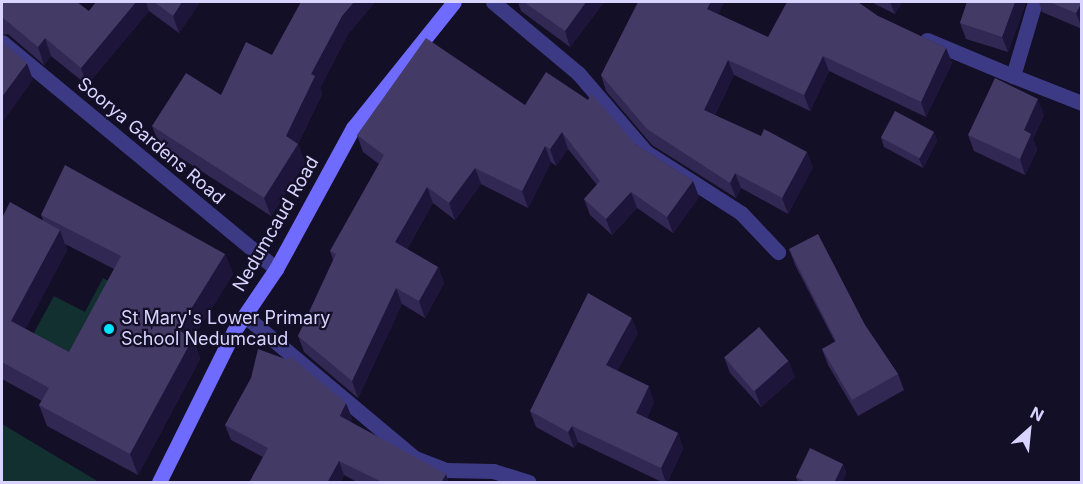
<!DOCTYPE html>
<style>
body{margin:0}
#map{position:relative;width:1083px;height:484px;overflow:hidden;background:#130f26;font-family:Inter,sans-serif}
div>[style]{position:absolute}
[style*='--x']{left:calc(var(--x)*1px);top:calc(var(--y)*1px);width:calc(var(--w)*1px);rotate:calc(var(--a)*1deg)}
.green>*{inset:0;background:#12302f}
.street>*{height:15px;margin:-7.5px;padding:0 7.5px;transform-origin:7.5px;border-radius:7.5px;background:#3d3a85}
.secondary>*{height:15px;margin:-7.5px;padding:0 7.5px;transform-origin:7.5px;border-radius:7.5px;background:#6f6bff}
.wall>*{inset:0;background:#312854}
.shaded-wall>*{inset:0;background:#1d163a}
.building>*{inset:0;background:#433a66;transform-origin:0 0}
.dots>*{width:16px;height:16px;translate:-50% -50%;box-sizing:border-box;border:3px solid #130f26;border-radius:50%}
span{translate:-50% -50%;white-space:nowrap;text-align:center;line-height:1.15;-webkit-text-stroke:4.5px #130f26;paint-order:stroke}
.street-label{font-size:18px;color:#d9d4ff}
.poi-label{font-size:18px;color:#d9d4ff}
.left{translate:0 -50%;text-align:left}
.frame{position:absolute;inset:0;border:3px solid #d9d4ff;pointer-events:none}
.north{position:absolute;left:999px;top:400px;width:60px;height:60px;-webkit-text-stroke:4px #130f26;paint-order:stroke;rotate:27deg;font-size:16px;font-weight:700;line-height:24px;text-align:center;color:#d9d4ff}
.north::after{content:'';display:block;margin:auto;width:21px;height:27px;background:#d9d4ff;clip-path:polygon(50% 0,100% 100%,50% 72%,0 100%)}
</style>
<div id="map">
<div class="green">
<div style="clip-path:polygon(103px 278px,202px 334px,195px 351px,111px 309px,74px 364px,30px 340px,54px 296px,85px 312px)"></div>
<div style="clip-path:polygon(2px 424px,99px 482px,2px 482px)"></div>
</div>
<div class="street">
<div style="--x:493;--y:2;--w:111;--a:39.9"></div>
<div style="--x:578;--y:73;--w:104;--a:49.3"></div>
<div style="--x:646;--y:152;--w:113;--a:32.7"></div>
<div style="--x:741;--y:213;--w:54;--a:46.5"></div>
<div style="--x:1035;--y:2;--w:77;--a:106.6"></div>
<div style="--x:1013;--y:76;--w:74;--a:21.4"></div>
<div style="--x:927;--y:40;--w:93;--a:22.7"></div>
<div style="--x:2;--y:42;--w:356;--a:39.6"></div>
<div style="--x:245;--y:316;--w:222;--a:39.9"></div>
<div style="--x:415;--y:458;--w:34;--a:21"></div>
<div style="--x:447;--y:470;--w:46;--a:1.2"></div>
<div style="--x:493;--y:471;--w:37;--a:17"></div>
</div>
<div class="secondary">
<div style="--x:159;--y:482;--w:169;--a:-63.6"></div>
<div style="--x:234;--y:331;--w:75;--a:-55.9"></div>
<div style="--x:276;--y:269;--w:161;--a:-61.4"></div>
<div style="--x:353;--y:128;--w:161;--a:-51.3"></div>
</div>
<div class="wall">
<div style="clip-path:polygon(2px 2px,89px 11px,96px 2px,200px 2px,179px 33px,149px 11px,87px 85px,51px 56px,44px 65px,8px 34px,2px 35px)"></div>
<div style="clip-path:polygon(301px 2px,375px 2px,348px 34px,320px 88px,322px 94px,298px 144px,305px 163px,271px 216px,159px 144px,152px 126px,221px 95px,272px 55px)"></div>
<div style="clip-path:polygon(518px 2px,604px 2px,570px 47px,521px 11px)"></div>
<div style="clip-path:polygon(871px 2px,902px 2px,895px 14px)"></div>
<div style="clip-path:polygon(967px 2px,1026px 2px,1008px 52px,966px 39px,960px 23px)"></div>
<div style="clip-path:polygon(1039px 2px,1082px 2px,1082px 29px,1042px 12px)"></div>
<div style="clip-path:polygon(718px 14px,768px 37px,878px 16px,946px 48px,952px 63px,926px 117px,829px 71px,810px 111px,734px 75px,715px 115px,813px 167px,788px 214px,741px 188px,736px 198px,652px 145px,606px 91px,601px 75px)"></div>
<div style="clip-path:polygon(525px 105px,635px 144px,693px 181px,699px 197px,673px 233px,637px 208px,612px 235px,590px 215px,584px 199px,597px 185px,568px 149px,556px 166px,551px 162px,528px 208px,481px 184px,455px 220px,433px 203px,407px 249px,438px 267px,444px 283px,425px 318px,402px 304px,358px 398px,304px 352px,298px 336px,333px 260px,330px 251px,379px 164px,363px 152px,357px 135px)"></div>
<div style="clip-path:polygon(1044px 115px,1033px 139px,1037px 150px,1025px 175px,974px 151px,968px 135px)"></div>
<div style="clip-path:polygon(934px 132px,937px 141px,923px 168px,884px 147px,881px 138px)"></div>
<div style="clip-path:polygon(evenodd,41px 215px,225px 254px,233px 274px,193px 338px,200px 359px,138px 475px,47px 426px,39px 405px,42px 401px,2px 379px,2px 218px,43px 220px,41px 215px,65px 244px,114px 269px,69px 352px,25px 329px,67px 250px,65px 244px)"></div>
<div style="clip-path:polygon(789px 249px,865px 325px,898px 374px,904px 390px,858px 416px,828px 365px,822px 349px,835px 342px,795px 265px)"></div>
<div style="clip-path:polygon(638px 333px,617px 371px,654px 402px,647px 418px,678px 433px,683px 449px,667px 483px,664px 483px,578px 442px,574px 448px,536px 427px,530px 411px)"></div>
<div style="clip-path:polygon(724px 357px,795px 377px,761px 407px,730px 373px)"></div>
<div style="clip-path:polygon(352px 418px,350px 422px,449px 483px,359px 483px,344px 475px,340px 483px,249px 483px,263px 457px,231px 440px,225px 425px)"></div>
<div style="clip-path:polygon(843px 464px,846px 473px,842px 483px,798px 483px,796px 477px)"></div>
</div>
<div class="shaded-wall">
<div style="clip-path:polygon(136px 2px,146px 2px,149px 11px,87px 85px,81px 68px)"></div>
<div style="clip-path:polygon(182px 2px,200px 2px,179px 33px,173px 16px)"></div>
<div style="clip-path:polygon(354px 2px,375px 2px,348px 34px,320px 88px,322px 94px,295px 150px,298px 144px,305px 163px,271px 216px,264px 198px,286px 136px,311px 74px,342px 16px)"></div>
<div style="clip-path:polygon(586px 2px,604px 2px,570px 47px,565px 31px)"></div>
<div style="clip-path:polygon(711px 2px,725px 2px,713px 24px,707px 9px)"></div>
<div style="clip-path:polygon(890px 2px,902px 2px,895px 14px)"></div>
<div style="clip-path:polygon(1015px 2px,1026px 2px,1008px 52px,1002px 37px)"></div>
<div style="clip-path:polygon(1082px 2px,1082px 28px,1076px 13px)"></div>
<div style="clip-path:polygon(45px 38px,51px 56px,44px 65px,38px 47px)"></div>
<div style="clip-path:polygon(946px 48px,952px 63px,926px 117px,921px 102px)"></div>
<div style="clip-path:polygon(823px 56px,829px 71px,810px 111px,804px 95px)"></div>
<div style="clip-path:polygon(728px 60px,734px 75px,710px 125px,704px 110px)"></div>
<div style="clip-path:polygon(27px 63px,33px 80px,2px 123px,2px 97px)"></div>
<div style="clip-path:polygon(1038px 99px,1044px 115px,1033px 139px,1037px 150px,1025px 175px,1020px 159px,1024px 130px)"></div>
<div style="clip-path:polygon(562px 132px,568px 149px,556px 166px,550px 149px)"></div>
<div style="clip-path:polygon(934px 132px,937px 141px,923px 168px,919px 159px)"></div>
<div style="clip-path:polygon(545px 146px,551px 162px,528px 208px,522px 191px)"></div>
<div style="clip-path:polygon(807px 152px,813px 167px,788px 214px,782px 198px)"></div>
<div style="clip-path:polygon(475px 168px,481px 184px,455px 220px,449px 203px)"></div>
<div style="clip-path:polygon(735px 173px,741px 188px,736px 198px,730px 183px)"></div>
<div style="clip-path:polygon(693px 181px,699px 197px,673px 233px,667px 217px)"></div>
<div style="clip-path:polygon(427px 187px,433px 203px,401px 259px,395px 242px)"></div>
<div style="clip-path:polygon(631px 192px,637px 208px,612px 235px,606px 219px)"></div>
<div style="clip-path:polygon(60px 230px,67px 250px,19px 342px,11px 321px)"></div>
<div style="clip-path:polygon(225px 254px,233px 274px,193px 338px,200px 359px,138px 475px,130px 454px,178px 330px)"></div>
<div style="clip-path:polygon(438px 267px,444px 283px,425px 318px,419px 301px)"></div>
<div style="clip-path:polygon(396px 288px,402px 304px,358px 398px,352px 381px)"></div>
<div style="clip-path:polygon(632px 318px,638px 333px,612px 381px,606px 365px)"></div>
<div style="clip-path:polygon(789px 361px,795px 377px,761px 407px,755px 391px)"></div>
<div style="clip-path:polygon(649px 386px,654px 402px,642px 429px,636px 413px)"></div>
<div style="clip-path:polygon(346px 403px,352px 418px,345px 431px,340px 416px)"></div>
<div style="clip-path:polygon(572px 426px,578px 442px,574px 448px,568px 432px)"></div>
<div style="clip-path:polygon(678px 433px,683px 449px,667px 483px,666px 483px,661px 468px)"></div>
<div style="clip-path:polygon(339px 461px,344px 475px,340px 483px,327px 483px)"></div>
<div style="clip-path:polygon(843px 464px,846px 473px,842px 483px,834px 483px)"></div>
<div style="clip-path:polygon(446px 474px,449px 483px,441px 483px)"></div>
</div>
<div class="building">
<div style="clip-path:polygon(2px 2px,77px 2px,89px 11px,96px 2px,136px 2px,81px 68px,45px 38px,38px 47px,2px 17px)"></div>
<div style="clip-path:polygon(154px 2px,182px 2px,173px 16px)"></div>
<div style="clip-path:polygon(301px 2px,354px 2px,342px 16px,311px 74px,315px 76px,286px 136px,298px 144px,264px 198px,152px 126px,186px 73px,221px 95px,246px 42px,272px 55px)"></div>
<div style="clip-path:polygon(524px 2px,586px 2px,565px 31px)"></div>
<div style="clip-path:polygon(638px 2px,711px 2px,707px 9px,768px 37px,787px 2px,858px 2px,878px 16px,946px 48px,921px 102px,823px 56px,804px 95px,728px 60px,704px 110px,761px 136px,764px 129px,807px 152px,782px 198px,735px 173px,730px 183px,647px 129px,601px 75px)"></div>
<div style="clip-path:polygon(967px 2px,1015px 2px,1002px 37px,960px 23px)"></div>
<div style="clip-path:polygon(1049px 2px,1082px 2px,1076px 13px)"></div>
<div style="clip-path:polygon(426px 38px,525px 105px,546px 72px,588px 100px,591px 93px,635px 144px,693px 181px,667px 217px,631px 192px,606px 219px,584px 199px,600px 181px,562px 132px,550px 149px,545px 146px,522px 191px,475px 168px,449px 203px,427px 187px,395px 242px,438px 267px,419px 301px,396px 288px,352px 381px,298px 336px,336px 254px,330px 251px,384px 155px,357px 135px)"></div>
<div style="clip-path:polygon(2px 42px,27px 63px,2px 97px)"></div>
<div style="clip-path:polygon(995px 78px,1038px 99px,1024px 130px,1031px 134px,1020px 159px,968px 135px)"></div>
<div style="left:895px;top:111px;width:44px;height:30px;rotate:28deg"></div>
<div style="clip-path:polygon(65px 165px,225px 254px,178px 330px,193px 338px,130px 454px,39px 405px,49px 388px,2px 362px,2px 218px,10px 202px,60px 230px,11px 321px,69px 352px,121px 256px,41px 215px)"></div>
<div style="clip-path:polygon(818px 234px,865px 325px,898px 374px,852px 400px,822px 349px,836px 341px,789px 249px)"></div>
<div style="clip-path:polygon(588px 293px,632px 318px,606px 365px,649px 386px,636px 413px,678px 433px,661px 468px,572px 426px,568px 432px,530px 411px)"></div>
<div style="left:759px;top:327px;width:45px;height:46px;rotate:49deg"></div>
<div style="clip-path:polygon(258px 349px,288px 360px,290px 356px,346px 403px,340px 416px,446px 474px,441px 483px,384px 483px,339px 461px,327px 483px,249px 483px,268px 448px,225px 425px,251px 378px)"></div>
<div style="clip-path:polygon(810px 448px,843px 464px,834px 483px,808px 483px,796px 477px)"></div>
</div>
<div class="dots">
<div style="left:109px;top:329px;background:#00e5ff"></div>
</div>
<div class="street-label">
<span style="left:151px;top:141px;rotate:40deg">Soorya Gardens Road</span>
<span style="left:276px;top:224px;rotate:-60deg">Nedumcaud Road</span>
</div>
<div class="poi-label">
<span class="left" style="left:121px;top:329px">St Mary's Lower Primary<br>School Nedumcaud</span>
</div>
<div class="frame"></div>
<div class="north">N</div>
</div>
